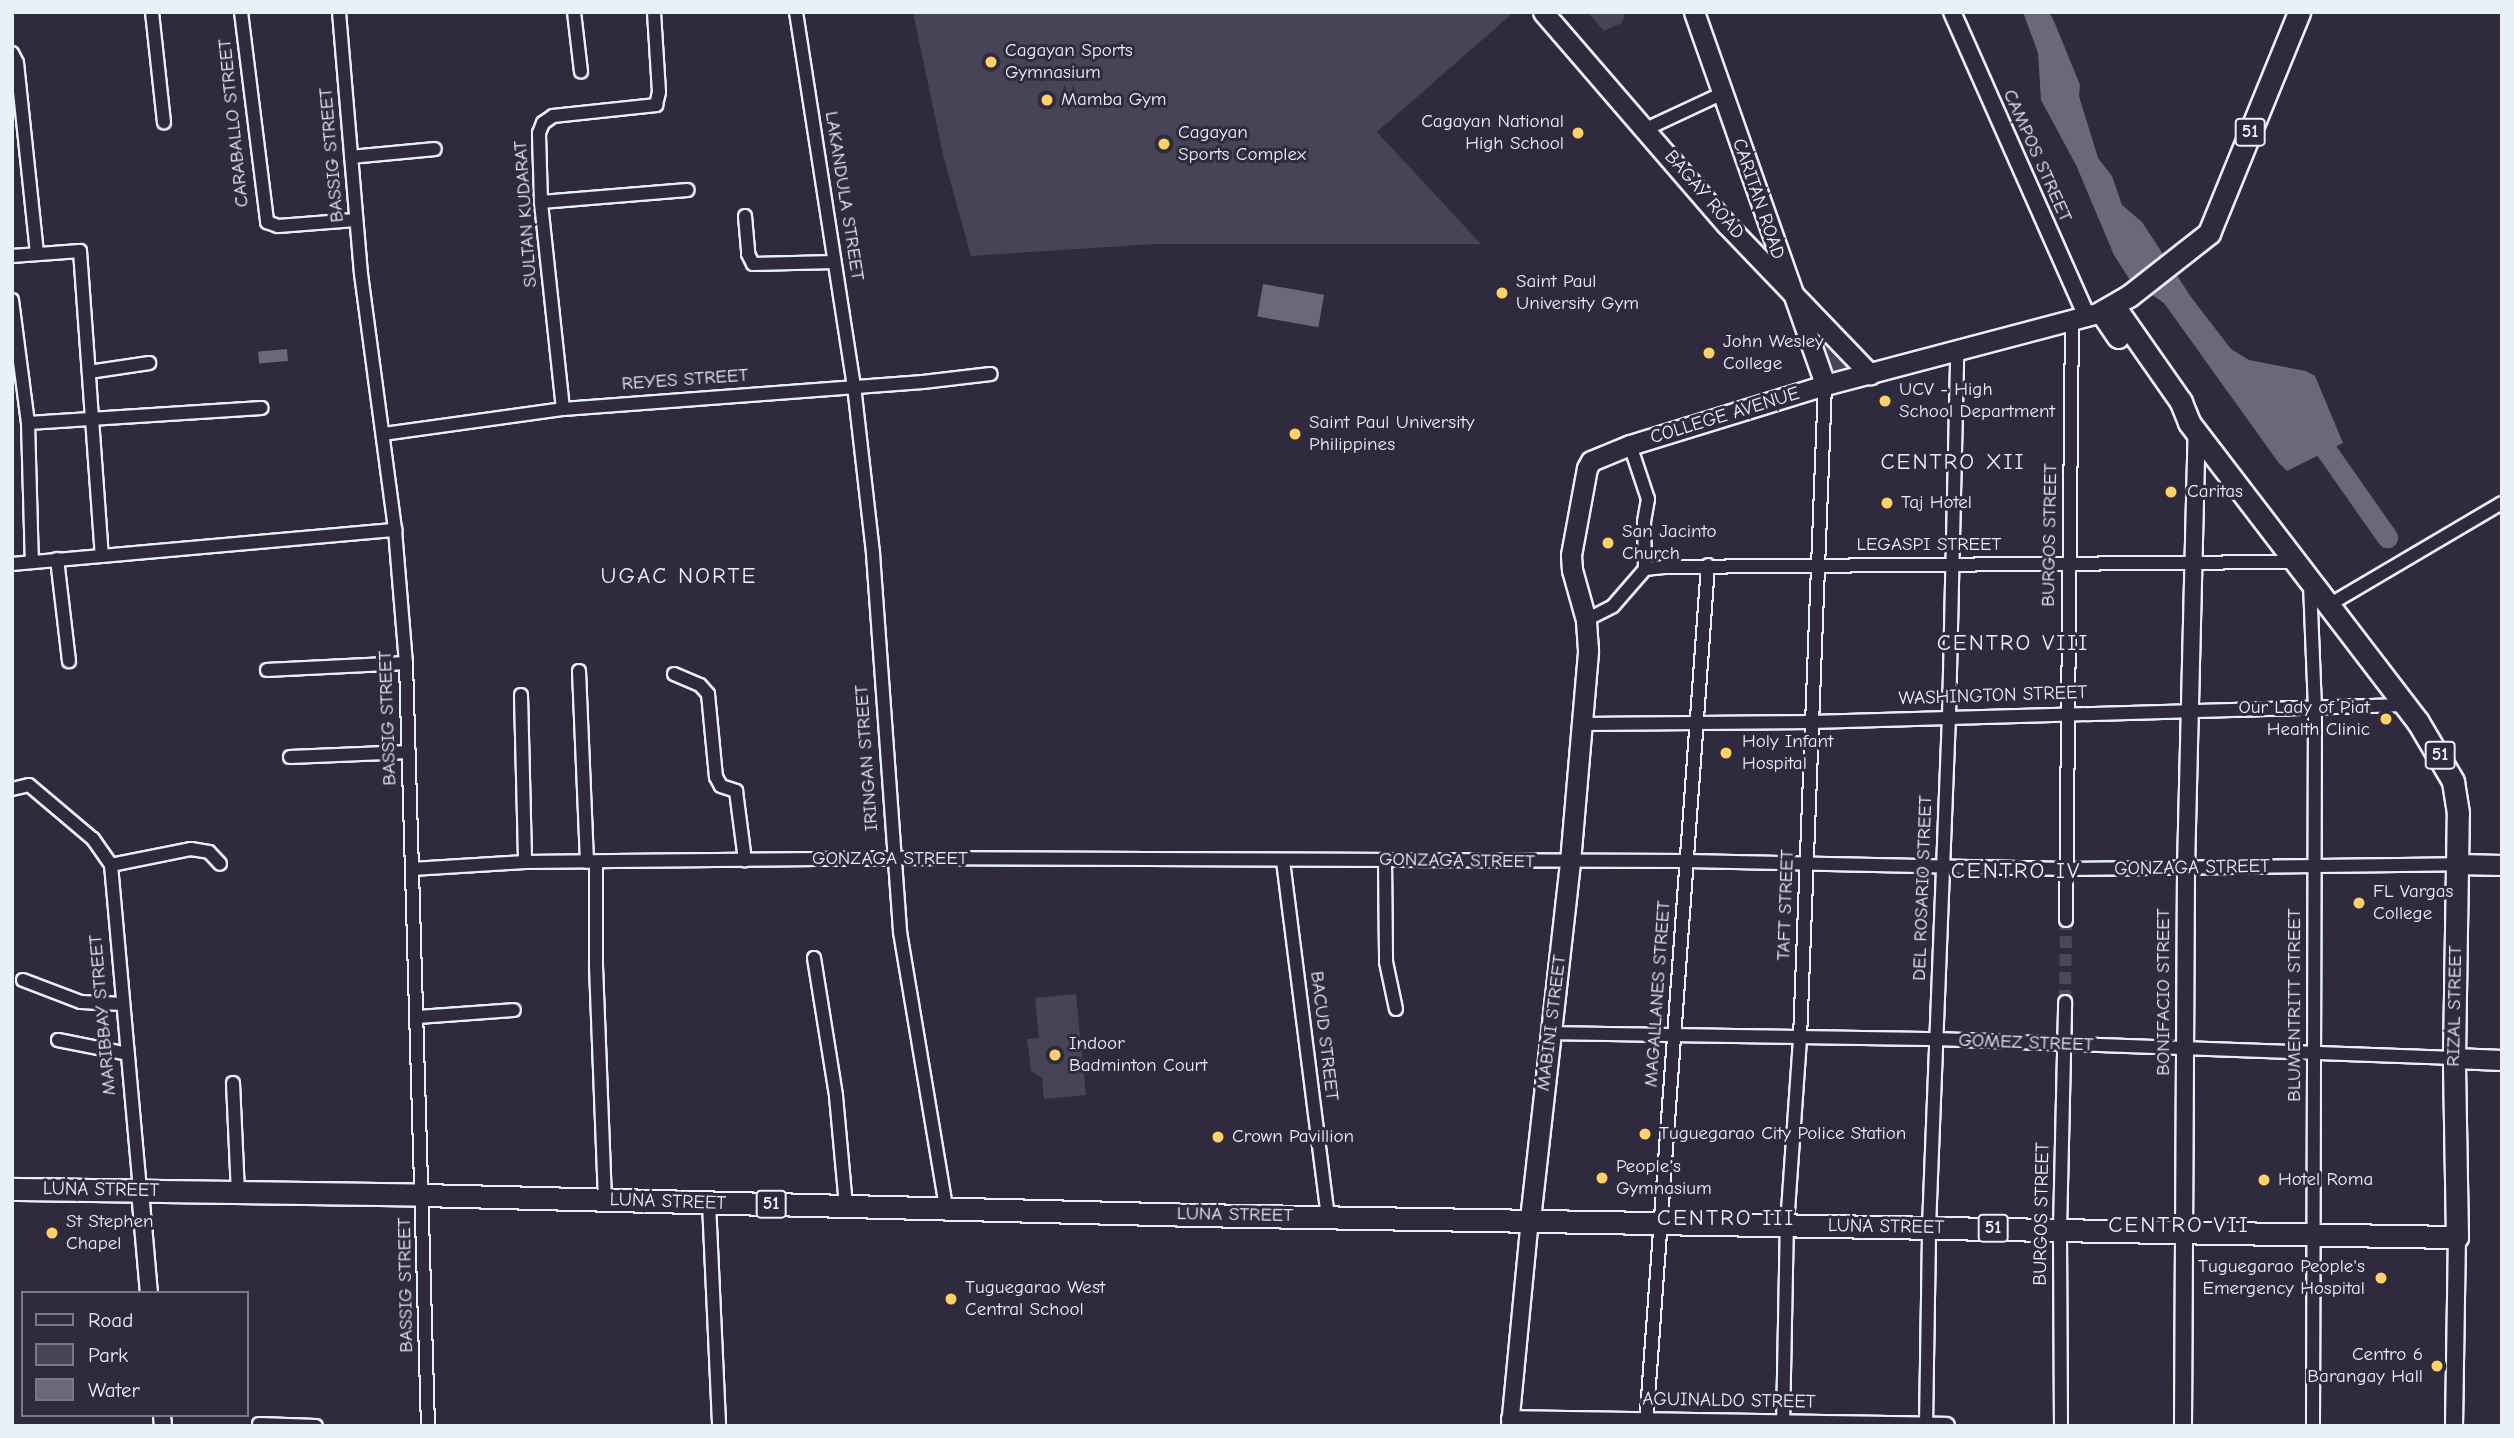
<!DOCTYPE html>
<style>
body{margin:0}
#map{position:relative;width:2514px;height:1438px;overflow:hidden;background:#2f2a3d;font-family:"Comic Neue",sans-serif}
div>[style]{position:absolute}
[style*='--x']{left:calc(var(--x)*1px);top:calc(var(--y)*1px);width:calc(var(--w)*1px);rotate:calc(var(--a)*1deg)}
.green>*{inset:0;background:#464455}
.water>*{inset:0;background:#696978;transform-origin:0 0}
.river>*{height:21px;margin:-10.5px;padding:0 10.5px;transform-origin:10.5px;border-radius:10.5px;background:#696978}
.minor-tunnel>*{height:12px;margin-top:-6px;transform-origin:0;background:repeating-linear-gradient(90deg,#4b4859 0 12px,transparent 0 18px)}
.roads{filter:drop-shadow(2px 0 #e8f1f8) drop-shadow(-2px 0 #e8f1f8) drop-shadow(0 2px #e8f1f8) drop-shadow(0 -2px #e8f1f8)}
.minor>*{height:12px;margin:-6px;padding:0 6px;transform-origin:6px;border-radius:6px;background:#2f2a3d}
.tertiary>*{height:16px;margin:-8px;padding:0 8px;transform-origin:8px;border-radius:8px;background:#2f2a3d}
.secondary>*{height:19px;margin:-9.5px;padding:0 9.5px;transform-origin:9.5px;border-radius:9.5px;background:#2f2a3d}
.primary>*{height:21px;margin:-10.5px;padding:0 10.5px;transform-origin:10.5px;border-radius:10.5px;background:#2f2a3d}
.dots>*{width:19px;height:19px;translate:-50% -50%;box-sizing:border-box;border:4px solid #2f2a3d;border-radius:50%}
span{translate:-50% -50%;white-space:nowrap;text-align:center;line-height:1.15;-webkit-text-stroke:6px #2f2a3d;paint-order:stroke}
.shield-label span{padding:2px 5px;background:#2f2a3d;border:2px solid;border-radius:5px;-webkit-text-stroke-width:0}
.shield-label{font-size:18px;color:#e8f1f8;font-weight:700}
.poi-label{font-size:19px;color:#e8f1f8}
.left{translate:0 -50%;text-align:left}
.right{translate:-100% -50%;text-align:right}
.street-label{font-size:19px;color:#e8f1f8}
.quarter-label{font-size:23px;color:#e8f1f8;letter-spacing:2px}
.frame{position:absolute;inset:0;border:14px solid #e8f1f8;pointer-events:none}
.legend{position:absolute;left:21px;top:1291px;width:228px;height:126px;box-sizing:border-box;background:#2f2a3d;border:2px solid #797a88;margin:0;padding:9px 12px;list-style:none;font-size:21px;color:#e8f1f8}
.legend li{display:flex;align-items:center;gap:14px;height:35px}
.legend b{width:35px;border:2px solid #797a88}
</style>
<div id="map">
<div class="green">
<div style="clip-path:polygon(913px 12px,1514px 12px,1377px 132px,1481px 244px,1155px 244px,971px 256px,943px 155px)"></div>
<div style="clip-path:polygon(1587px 12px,1624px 12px,1625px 14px,1622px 23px,1604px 31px)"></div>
<div style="clip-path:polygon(1820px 334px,1850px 364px,1845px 372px,1836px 373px,1830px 370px,1817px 336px)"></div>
<div style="clip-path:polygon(1076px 994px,1086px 1095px,1044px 1099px,1042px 1078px,1031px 1071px,1027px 1039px,1039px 1038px,1035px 998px)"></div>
</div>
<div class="water">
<div style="clip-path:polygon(2023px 12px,2049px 12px,2054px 21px,2080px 85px,2079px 96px,2098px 158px,2112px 176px,2122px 205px,2142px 222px,2191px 297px,2231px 349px,2249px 360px,2306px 371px,2315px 376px,2343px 443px,2287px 471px,2278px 462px,2164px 303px,2130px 280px,2114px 255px,2076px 165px,2041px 100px,2038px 53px)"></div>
<div style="left:1263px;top:284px;width:62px;height:33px;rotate:10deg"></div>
<div style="left:287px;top:349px;width:12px;height:29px;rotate:85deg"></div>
</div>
<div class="river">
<div style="--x:2312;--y:430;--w:131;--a:55"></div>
</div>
<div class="minor-tunnel">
<div style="--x:2065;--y:1002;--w:82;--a:-89.3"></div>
</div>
<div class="roads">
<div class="minor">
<div style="--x:152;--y:12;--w:111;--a:83.8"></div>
<div style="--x:241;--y:12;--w:212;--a:82.9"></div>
<div style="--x:267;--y:222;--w:12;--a:20"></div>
<div style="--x:278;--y:226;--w:78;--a:-4.4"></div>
<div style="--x:339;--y:12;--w:263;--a:85.2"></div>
<div style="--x:361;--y:274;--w:258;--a:82.4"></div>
<div style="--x:395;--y:530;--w:133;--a:85.3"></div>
<div style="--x:406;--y:663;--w:763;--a:88.35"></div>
<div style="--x:574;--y:12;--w:60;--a:83.3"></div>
<div style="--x:796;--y:12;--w:378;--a:81.2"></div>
<div style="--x:854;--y:386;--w:169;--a:83.5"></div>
<div style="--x:873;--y:554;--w:379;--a:85.9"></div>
<div style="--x:900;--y:932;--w:279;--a:80.5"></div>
<div style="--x:12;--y:53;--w:11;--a:63"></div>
<div style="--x:17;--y:63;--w:192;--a:84"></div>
<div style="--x:1646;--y:129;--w:83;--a:-25"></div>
<div style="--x:351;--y:157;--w:84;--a:-5.4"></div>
<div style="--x:541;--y:202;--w:147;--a:-4.7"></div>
<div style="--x:745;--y:216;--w:38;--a:85"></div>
<div style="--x:748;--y:254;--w:11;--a:63"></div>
<div style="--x:753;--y:264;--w:81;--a:-1.4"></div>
<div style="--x:12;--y:256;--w:68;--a:-4.2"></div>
<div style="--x:80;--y:251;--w:305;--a:85.9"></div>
<div style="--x:12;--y:300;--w:124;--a:82.6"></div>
<div style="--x:28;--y:423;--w:139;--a:88.4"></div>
<div style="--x:89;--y:372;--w:61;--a:-8.5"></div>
<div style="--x:563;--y:409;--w:208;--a:-96.1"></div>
<div style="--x:541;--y:202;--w:69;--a:-91.7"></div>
<div style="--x:539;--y:133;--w:11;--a:-68"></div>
<div style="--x:543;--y:123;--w:12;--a:-35"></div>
<div style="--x:553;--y:116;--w:104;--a:-6.1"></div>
<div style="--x:656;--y:105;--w:13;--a:-77"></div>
<div style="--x:659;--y:92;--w:80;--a:-93.6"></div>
<div style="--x:28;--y:423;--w:234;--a:-3.7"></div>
<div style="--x:383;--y:434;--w:182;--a:-7.9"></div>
<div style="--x:563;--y:409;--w:361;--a:-4.3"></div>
<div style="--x:923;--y:382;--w:68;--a:-6.7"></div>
<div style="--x:1630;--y:445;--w:57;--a:71.6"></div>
<div style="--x:1648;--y:499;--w:23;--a:100"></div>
<div style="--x:1644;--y:522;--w:47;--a:88.8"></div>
<div style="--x:57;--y:559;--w:103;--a:83.3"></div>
<div style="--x:12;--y:564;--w:385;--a:-5.1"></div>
<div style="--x:2310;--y:584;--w:123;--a:87.7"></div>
<div style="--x:2315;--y:707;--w:719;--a:90.16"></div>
<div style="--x:2327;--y:606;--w:203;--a:-30.5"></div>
<div style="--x:1586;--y:620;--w:30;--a:-27"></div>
<div style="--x:1613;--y:606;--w:49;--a:-49.1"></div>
<div style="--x:1645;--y:569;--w:19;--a:-6"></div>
<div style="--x:1664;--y:567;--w:629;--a:-0.46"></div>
<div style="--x:267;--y:670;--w:139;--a:-2.9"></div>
<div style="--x:579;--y:671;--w:191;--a:87.6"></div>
<div style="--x:674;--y:674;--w:28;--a:23"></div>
<div style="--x:700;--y:685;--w:12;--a:48"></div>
<div style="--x:708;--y:694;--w:83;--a:84.5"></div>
<div style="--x:716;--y:777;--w:10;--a:61"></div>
<div style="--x:721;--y:786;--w:16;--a:18"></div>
<div style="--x:736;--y:791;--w:70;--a:82.6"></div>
<div style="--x:521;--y:695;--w:167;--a:88.6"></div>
<div style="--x:1582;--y:724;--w:229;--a:-0.5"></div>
<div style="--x:1811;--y:722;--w:594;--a:-1.64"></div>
<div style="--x:290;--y:757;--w:119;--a:-2.4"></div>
<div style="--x:12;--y:789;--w:17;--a:-13"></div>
<div style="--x:29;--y:785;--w:84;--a:40.2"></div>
<div style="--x:93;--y:839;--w:32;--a:55"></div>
<div style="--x:111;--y:865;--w:327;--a:84.9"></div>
<div style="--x:1385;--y:860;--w:102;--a:89.4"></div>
<div style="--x:1386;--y:962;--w:48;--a:78"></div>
<div style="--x:1283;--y:861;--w:358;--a:82.8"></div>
<div style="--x:596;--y:862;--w:104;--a:90"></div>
<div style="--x:596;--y:966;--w:234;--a:87.8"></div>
<div style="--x:111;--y:865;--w:82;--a:-11.3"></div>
<div style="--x:191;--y:849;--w:18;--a:9"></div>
<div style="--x:209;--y:852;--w:16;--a:47"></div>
<div style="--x:412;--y:869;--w:113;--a:-3.5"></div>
<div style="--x:525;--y:862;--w:370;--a:-0.6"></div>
<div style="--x:895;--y:858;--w:792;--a:0.22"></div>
<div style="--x:1687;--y:861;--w:380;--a:1.2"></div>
<div style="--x:2067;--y:869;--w:391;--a:-0.7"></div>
<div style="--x:2066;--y:920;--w:601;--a:-89.43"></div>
<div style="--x:814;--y:958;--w:140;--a:80.9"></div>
<div style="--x:836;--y:1096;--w:109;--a:84.8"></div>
<div style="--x:23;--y:980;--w:62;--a:20.8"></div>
<div style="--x:81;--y:1002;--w:42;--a:2.7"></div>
<div style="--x:417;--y:1017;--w:97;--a:-4.1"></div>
<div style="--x:1550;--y:1033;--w:386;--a:0.9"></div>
<div style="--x:1936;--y:1039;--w:518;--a:2.1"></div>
<div style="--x:58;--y:1040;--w:71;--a:11.3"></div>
<div style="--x:233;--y:1083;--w:109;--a:87.4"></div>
<div style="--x:709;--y:1203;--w:223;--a:87.4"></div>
<div style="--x:259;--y:1424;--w:57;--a:2"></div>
<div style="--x:1646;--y:1426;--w:863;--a:-85.88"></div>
<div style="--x:1783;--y:1426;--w:201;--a:-88.9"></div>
<div style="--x:1787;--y:1225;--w:187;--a:-86"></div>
<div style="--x:1800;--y:1038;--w:653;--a:-87.81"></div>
<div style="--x:1926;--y:1426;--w:199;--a:-89.1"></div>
<div style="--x:1929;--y:1227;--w:511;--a:-87.76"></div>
<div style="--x:1949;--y:716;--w:365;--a:-88.7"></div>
<div style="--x:2061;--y:1426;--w:196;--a:-90.3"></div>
<div style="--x:2060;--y:1230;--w:228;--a:-88.7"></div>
</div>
<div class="tertiary">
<div style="--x:1952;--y:12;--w:333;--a:66.1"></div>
<div style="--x:140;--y:1191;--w:102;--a:85"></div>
<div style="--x:162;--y:1415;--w:11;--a:85"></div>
<div style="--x:1510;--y:1419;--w:436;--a:0.9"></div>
<div style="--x:1510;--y:1426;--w:208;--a:-84.5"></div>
<div style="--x:2183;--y:1426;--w:558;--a:-89.69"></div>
<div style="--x:2186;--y:868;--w:436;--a:-88.6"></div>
<div style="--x:2454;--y:1426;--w:189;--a:-89.1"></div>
</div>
<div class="secondary">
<div style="--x:1543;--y:12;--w:281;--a:49.2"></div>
<div style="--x:1727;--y:225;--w:207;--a:46.2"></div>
<div style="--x:1694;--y:12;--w:395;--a:70.6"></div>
<div style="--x:2458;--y:864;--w:44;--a:1.3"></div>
<div style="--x:2454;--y:1058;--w:48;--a:2.4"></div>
<div style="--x:1530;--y:1219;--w:359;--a:-83.6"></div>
<div style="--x:1570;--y:862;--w:213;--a:-85.1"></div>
<div style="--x:1588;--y:650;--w:30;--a:-94"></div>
<div style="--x:1586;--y:620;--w:52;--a:-105.6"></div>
<div style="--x:1572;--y:570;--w:15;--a:-94"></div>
<div style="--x:1571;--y:555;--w:88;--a:-79.6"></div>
<div style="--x:1587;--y:468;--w:8;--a:-60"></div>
<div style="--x:1591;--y:461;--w:42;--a:-22.3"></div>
<div style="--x:1630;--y:445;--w:204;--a:-17.1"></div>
<div style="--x:1825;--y:385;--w:285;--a:-14.8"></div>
</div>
<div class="primary">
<div style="--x:2118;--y:337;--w:30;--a:-124"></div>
<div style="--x:2101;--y:312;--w:32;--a:-30"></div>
<div style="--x:2129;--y:296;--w:102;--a:-38.2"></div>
<div style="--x:2209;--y:233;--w:239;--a:-67.8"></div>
<div style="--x:12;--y:1189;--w:410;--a:0.8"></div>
<div style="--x:422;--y:1195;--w:772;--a:1.48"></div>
<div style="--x:1194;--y:1215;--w:1263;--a:1"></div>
<div style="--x:2457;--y:1237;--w:179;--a:-91"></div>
<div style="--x:2454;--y:1058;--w:245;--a:-89.1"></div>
<div style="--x:2458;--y:813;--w:32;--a:-99"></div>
<div style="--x:2453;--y:781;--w:69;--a:-120.7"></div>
<div style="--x:2418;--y:722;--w:377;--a:-127.4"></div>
<div style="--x:2189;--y:422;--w:22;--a:-112"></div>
<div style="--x:2181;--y:402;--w:117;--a:-124.9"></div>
</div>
</div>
<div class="dots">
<div style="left:991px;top:62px;background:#ffd166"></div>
<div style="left:1047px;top:100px;background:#ffd166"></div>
<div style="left:1578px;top:133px;background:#ffd166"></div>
<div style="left:1164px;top:144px;background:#ffd166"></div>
<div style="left:1502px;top:293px;background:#ffd166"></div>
<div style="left:1709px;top:353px;background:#ffd166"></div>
<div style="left:1885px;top:401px;background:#ffd166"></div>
<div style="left:1295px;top:434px;background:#ffd166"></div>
<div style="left:2171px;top:492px;background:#ffd166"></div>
<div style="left:1887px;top:503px;background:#ffd166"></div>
<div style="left:1608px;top:543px;background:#ffd166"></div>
<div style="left:2386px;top:719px;background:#ffd166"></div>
<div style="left:1726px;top:753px;background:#ffd166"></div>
<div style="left:2359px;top:903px;background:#ffd166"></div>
<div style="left:1055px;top:1055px;background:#ffd166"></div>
<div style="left:1645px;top:1134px;background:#ffd166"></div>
<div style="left:1218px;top:1137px;background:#ffd166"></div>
<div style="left:1602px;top:1178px;background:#ffd166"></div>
<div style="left:2264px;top:1180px;background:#ffd166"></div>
<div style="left:52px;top:1233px;background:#ffd166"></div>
<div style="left:2381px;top:1278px;background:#ffd166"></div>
<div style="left:951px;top:1299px;background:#ffd166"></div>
<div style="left:2437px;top:1366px;background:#ffd166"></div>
</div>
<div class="shield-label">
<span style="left:2250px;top:132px">51</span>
<span style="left:2440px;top:755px">51</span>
<span style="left:771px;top:1204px">51</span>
<span style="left:1993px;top:1228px">51</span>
</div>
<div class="poi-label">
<span class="left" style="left:1005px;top:62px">Cagayan Sports<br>Gymnasium</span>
<span class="left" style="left:1061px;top:100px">Mamba Gym</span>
<span class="right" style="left:1564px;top:133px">Cagayan National<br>High School</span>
<span class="left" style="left:1178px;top:144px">Cagayan<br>Sports Complex</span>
<span class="left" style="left:1516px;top:293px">Saint Paul<br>University Gym</span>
<span class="left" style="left:1723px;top:353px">John Wesley<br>College</span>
<span class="left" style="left:1899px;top:401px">UCV - High<br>School Department</span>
<span class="left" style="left:1309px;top:434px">Saint Paul University<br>Philippines</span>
<span class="left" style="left:2187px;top:492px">Caritas</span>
<span class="left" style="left:1901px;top:503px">Taj Hotel</span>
<span class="left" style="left:1622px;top:543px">San Jacinto<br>Church</span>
<span class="right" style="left:2370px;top:719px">Our Lady of Piat<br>Health Clinic</span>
<span class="left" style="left:1742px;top:753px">Holy Infant<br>Hospital</span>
<span class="left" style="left:2373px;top:903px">FL Vargas<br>College</span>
<span class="left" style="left:1069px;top:1055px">Indoor<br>Badminton Court</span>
<span class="left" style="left:1659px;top:1134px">Tuguegarao City Police Station</span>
<span class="left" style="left:1232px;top:1137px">Crown Pavillion</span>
<span class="left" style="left:1616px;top:1178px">People's<br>Gymnasium</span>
<span class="left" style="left:2278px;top:1180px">Hotel Roma</span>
<span class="left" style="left:66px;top:1233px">St Stephen<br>Chapel</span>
<span class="right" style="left:2365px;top:1278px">Tuguegarao People's<br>Emergency Hospital</span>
<span class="left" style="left:965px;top:1299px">Tuguegarao West<br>Central School</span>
<span class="right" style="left:2423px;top:1366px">Centro 6<br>Barangay Hall</span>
</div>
<div class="street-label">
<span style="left:234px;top:123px;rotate:-96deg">CARABALLO STREET</span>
<span style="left:332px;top:155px;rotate:-95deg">BASSIG STREET</span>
<span style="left:2037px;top:156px;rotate:66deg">CAMPOS STREET</span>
<span style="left:1704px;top:195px;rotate:49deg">BAGAY ROAD</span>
<span style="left:844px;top:196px;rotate:81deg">LAKANDULA STREET</span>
<span style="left:1758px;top:199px;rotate:71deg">CARITAN ROAD</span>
<span style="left:526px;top:214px;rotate:-94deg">SULTAN KUDARAT</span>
<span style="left:685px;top:380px;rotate:-4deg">REYES STREET</span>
<span style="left:1725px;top:416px;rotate:-17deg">COLLEGE AVENUE</span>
<span style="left:2050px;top:535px;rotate:-89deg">BURGOS STREET</span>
<span style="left:1929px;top:545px">LEGASPI STREET</span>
<span style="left:1993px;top:696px;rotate:-2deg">WASHINGTON STREET</span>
<span style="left:388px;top:718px;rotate:-92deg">BASSIG STREET</span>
<span style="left:867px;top:758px;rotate:-94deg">IRINGAN STREET</span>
<span style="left:890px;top:859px">GONZAGA STREET</span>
<span style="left:1457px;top:861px;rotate:1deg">GONZAGA STREET</span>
<span style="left:2192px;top:868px;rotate:-1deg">GONZAGA STREET</span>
<span style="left:1923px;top:888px;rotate:-88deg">DEL ROSARIO STREET</span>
<span style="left:1786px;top:905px;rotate:-88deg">TAFT STREET</span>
<span style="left:2164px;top:992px;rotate:-90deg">BONIFACIO STREET</span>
<span style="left:1658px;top:994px;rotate:-86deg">MAGALLANES STREET</span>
<span style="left:2295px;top:1005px;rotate:-90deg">BLUMENTRITT STREET</span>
<span style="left:2455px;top:1006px;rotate:-89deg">RIZAL STREET</span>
<span style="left:103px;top:1015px;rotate:-95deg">MARIBBAY STREET</span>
<span style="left:1552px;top:1023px;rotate:-83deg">MABINI STREET</span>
<span style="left:1324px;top:1036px;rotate:83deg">BACUD STREET</span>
<span style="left:2026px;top:1043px;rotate:2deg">GOMEZ STREET</span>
<span style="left:101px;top:1190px;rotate:1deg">LUNA STREET</span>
<span style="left:668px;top:1202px;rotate:2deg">LUNA STREET</span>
<span style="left:2042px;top:1214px;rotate:-89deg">BURGOS STREET</span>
<span style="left:1235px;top:1215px;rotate:1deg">LUNA STREET</span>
<span style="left:1886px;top:1227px;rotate:1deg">LUNA STREET</span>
<span style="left:406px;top:1285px;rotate:-91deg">BASSIG STREET</span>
<span style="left:1729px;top:1401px;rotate:1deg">AGUINALDO STREET</span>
</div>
<div class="quarter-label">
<span style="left:1953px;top:462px">CENTRO XII</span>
<span style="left:679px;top:576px">UGAC NORTE</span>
<span style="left:2013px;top:643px">CENTRO VIII</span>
<span style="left:2016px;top:871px">CENTRO IV</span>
<span style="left:1726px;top:1218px">CENTRO III</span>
<span style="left:2179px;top:1225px">CENTRO VII</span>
</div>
<div class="frame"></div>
<ul class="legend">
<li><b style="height:9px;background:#2f2a3d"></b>Road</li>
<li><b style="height:19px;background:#464455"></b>Park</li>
<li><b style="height:19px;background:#696978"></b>Water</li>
</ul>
</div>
